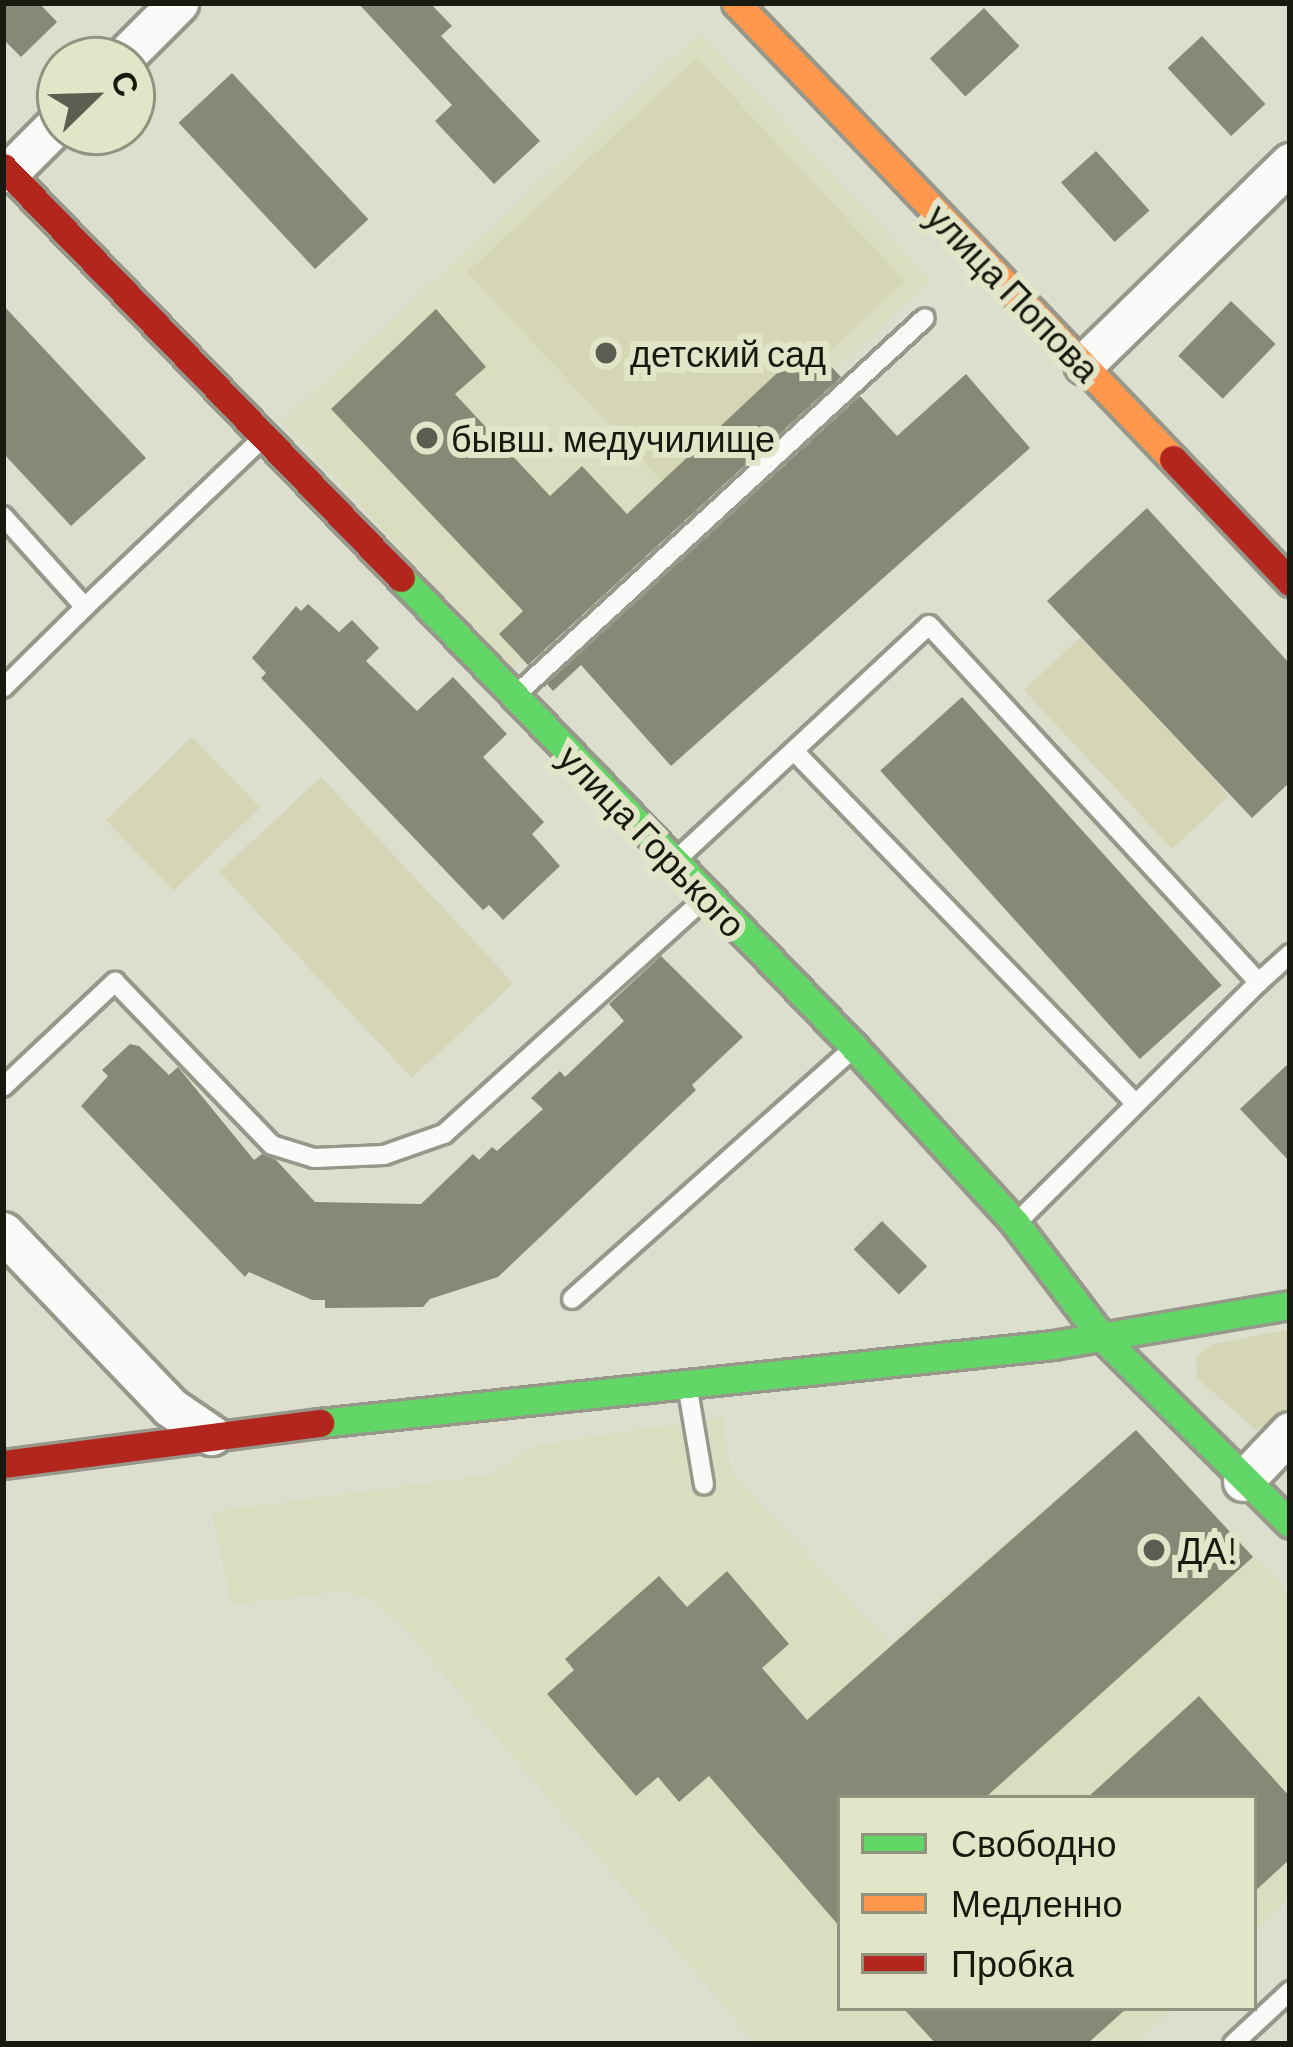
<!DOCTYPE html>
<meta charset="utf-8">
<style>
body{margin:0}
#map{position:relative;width:1293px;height:2047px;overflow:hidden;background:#dddfce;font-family:Barlow,sans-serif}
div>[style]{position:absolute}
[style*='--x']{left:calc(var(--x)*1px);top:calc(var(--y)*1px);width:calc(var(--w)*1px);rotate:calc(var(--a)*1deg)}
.built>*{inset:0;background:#dbddc1;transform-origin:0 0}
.green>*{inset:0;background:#d4d6b6;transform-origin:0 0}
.building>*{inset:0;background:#878977;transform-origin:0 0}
.roads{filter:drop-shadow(3px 0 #97988b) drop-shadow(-3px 0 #97988b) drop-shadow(0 3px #97988b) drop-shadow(0 -3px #97988b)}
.lane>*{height:18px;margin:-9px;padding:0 9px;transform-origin:9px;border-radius:9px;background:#fafaf8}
.street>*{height:39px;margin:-19.5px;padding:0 19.5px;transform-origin:19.5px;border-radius:19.5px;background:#fafaf8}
.fast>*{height:27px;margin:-13.5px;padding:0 13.5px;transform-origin:13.5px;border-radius:13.5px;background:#63d668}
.slow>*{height:27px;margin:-13.5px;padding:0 13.5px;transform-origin:13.5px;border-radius:13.5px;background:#ff974d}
.jam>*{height:27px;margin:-13.5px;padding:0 13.5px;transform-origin:13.5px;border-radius:13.5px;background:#b3261e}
.dots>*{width:33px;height:33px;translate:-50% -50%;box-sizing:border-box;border:6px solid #e3e5c8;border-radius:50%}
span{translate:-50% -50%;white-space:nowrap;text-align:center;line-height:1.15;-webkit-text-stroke:12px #e3e5c8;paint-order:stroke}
.street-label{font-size:36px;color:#18190f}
.poi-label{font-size:36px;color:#18190f}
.left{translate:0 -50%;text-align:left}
.frame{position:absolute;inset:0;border:6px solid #18190f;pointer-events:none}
.legend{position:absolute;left:837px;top:1795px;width:420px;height:216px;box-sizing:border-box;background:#e3e5c8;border:3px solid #92937e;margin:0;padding:15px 21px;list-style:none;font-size:36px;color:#18190f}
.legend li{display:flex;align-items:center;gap:24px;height:60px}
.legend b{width:60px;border:3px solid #92937e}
.north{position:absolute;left:36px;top:36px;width:120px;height:120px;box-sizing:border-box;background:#e3e5c8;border:3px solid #92937e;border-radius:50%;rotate:67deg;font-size:33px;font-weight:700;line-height:48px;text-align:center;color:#18190f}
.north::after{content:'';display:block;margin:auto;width:42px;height:54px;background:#5d5e52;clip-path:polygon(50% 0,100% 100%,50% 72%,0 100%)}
</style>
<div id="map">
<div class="built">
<div style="left:700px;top:33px;width:338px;height:571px;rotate:47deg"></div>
<div style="clip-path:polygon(722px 1417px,731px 1472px,889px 1643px,1136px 1430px,1290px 1593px,1290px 1898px,1254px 1932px,1254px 1798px,840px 1798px,840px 2008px,1174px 2008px,1135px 2044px,756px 2044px,406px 1630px,372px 1600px,347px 1591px,231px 1605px,212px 1512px,493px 1474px,534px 1446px)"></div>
</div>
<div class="green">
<div style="left:697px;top:58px;width:305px;height:314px;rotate:47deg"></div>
<div style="left:1081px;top:637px;width:217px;height:78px;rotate:47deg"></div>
<div style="left:192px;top:737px;width:98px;height:120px;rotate:46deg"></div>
<div style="left:321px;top:777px;width:282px;height:139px;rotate:47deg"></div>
<div style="clip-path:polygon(1290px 1329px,1290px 1406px,1257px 1431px,1197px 1378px,1196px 1357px,1214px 1344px)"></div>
</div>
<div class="building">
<div style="clip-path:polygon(3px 3px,39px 3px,57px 22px,21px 57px,3px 39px)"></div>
<div style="clip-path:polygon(358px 3px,430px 3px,452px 26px,441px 36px,540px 141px,494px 184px,435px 121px,452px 105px)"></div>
<div style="left:984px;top:8px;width:52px;height:74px;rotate:47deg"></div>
<div style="left:1202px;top:36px;width:93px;height:47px;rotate:47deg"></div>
<div style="left:232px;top:73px;width:200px;height:73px;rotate:47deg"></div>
<div style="left:1096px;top:151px;width:80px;height:47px;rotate:48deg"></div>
<div style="left:1231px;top:301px;width:62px;height:76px;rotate:44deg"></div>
<div style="clip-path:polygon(3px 305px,146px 458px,71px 526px,3px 453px)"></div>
<div style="clip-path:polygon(436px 309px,486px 367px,455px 394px,550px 496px,582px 466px,627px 514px,809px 343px,841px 377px,528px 665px,499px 634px,523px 611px,331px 409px)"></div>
<div style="clip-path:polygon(966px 374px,1030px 448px,671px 766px,581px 665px,553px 691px,547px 684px,860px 396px,897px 436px)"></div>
<div style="clip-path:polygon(1147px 508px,1290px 664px,1290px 782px,1252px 818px,1047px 601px)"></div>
<div style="clip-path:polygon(308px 604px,339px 632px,352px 620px,379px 648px,366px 661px,417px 711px,453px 677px,507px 734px,483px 757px,544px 822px,532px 834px,560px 866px,503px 920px,489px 905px,483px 910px,261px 678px,266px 673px,252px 658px,296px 606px,301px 611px)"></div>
<div style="left:962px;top:697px;width:388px;height:110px;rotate:48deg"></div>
<div style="clip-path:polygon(661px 956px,743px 1037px,692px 1085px,696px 1090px,498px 1277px,430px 1299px,423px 1307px,325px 1308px,325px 1300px,312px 1300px,249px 1272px,245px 1277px,81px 1106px,108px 1076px,102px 1070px,130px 1044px,139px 1046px,169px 1075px,178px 1067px,254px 1160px,262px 1154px,276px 1160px,315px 1202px,421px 1204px,473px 1154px,479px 1160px,492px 1147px,497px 1151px,543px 1109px,531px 1098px,560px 1071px,565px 1077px,624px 1021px,609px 1004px)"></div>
<div style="clip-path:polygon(1290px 1062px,1290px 1162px,1240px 1109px)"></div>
<div style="left:882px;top:1221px;width:64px;height:40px;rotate:45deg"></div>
<div style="clip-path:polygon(1136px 1430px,1253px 1557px,985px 1798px,840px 1798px,840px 1927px,709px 1776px,679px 1802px,658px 1777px,636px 1796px,547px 1694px,574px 1670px,565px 1659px,659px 1576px,687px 1607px,727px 1571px,789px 1644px,762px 1668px,807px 1720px)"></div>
<div style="clip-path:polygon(1199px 1696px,1290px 1797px,1290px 1859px,1254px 1892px,1254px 1798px,1087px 1798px)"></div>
<div style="clip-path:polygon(903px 2008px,1127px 2008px,1087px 2044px,936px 2044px)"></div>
</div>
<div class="roads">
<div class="lane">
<div style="--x:3;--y:516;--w:122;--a:48"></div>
<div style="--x:85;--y:607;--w:239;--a:-43.6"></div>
<div style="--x:3;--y:688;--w:115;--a:-44.6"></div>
<div style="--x:518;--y:693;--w:553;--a:-42.66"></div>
<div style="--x:795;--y:752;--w:487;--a:45.9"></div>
<div style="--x:678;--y:858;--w:342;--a:-42.9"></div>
<div style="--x:929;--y:625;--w:486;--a:47.3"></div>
<div style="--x:1259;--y:982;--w:338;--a:135.2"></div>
<div style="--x:1259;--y:982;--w:42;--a:-42.1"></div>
<div style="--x:3;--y:1087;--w:154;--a:-43.2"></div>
<div style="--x:115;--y:982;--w:226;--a:46.1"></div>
<div style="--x:272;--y:1145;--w:44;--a:17.2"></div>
<div style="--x:314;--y:1158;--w:70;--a:-2.5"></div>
<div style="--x:384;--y:1155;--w:64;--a:-19.3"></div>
<div style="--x:444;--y:1134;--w:350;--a:-42.1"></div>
<div style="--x:572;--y:1299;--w:374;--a:-41.7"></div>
<div style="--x:688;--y:1390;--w:96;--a:80.4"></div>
<div style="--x:1233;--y:2044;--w:78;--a:-42.9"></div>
</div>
<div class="street">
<div style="--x:121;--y:60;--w:81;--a:-45"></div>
<div style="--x:9;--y:172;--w:72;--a:-45"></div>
<div style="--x:1084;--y:364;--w:288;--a:-44.3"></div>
<div style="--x:3;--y:1232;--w:242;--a:46.3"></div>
<div style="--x:170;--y:1407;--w:50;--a:34.3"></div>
<div style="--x:1243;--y:1481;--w:68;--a:-46.2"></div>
</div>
<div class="fast">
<div style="--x:401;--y:578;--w:652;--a:45.99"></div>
<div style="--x:854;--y:1047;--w:239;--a:47.5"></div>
<div style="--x:1015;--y:1223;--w:143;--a:52.7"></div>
<div style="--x:1102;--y:1337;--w:265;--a:44.8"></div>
<div style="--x:320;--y:1423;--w:737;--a:-6.07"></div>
<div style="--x:1053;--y:1345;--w:240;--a:-9.6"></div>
</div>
<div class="slow">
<div style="--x:736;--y:3;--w:632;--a:46.22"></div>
</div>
<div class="jam">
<div style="--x:3;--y:167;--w:572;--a:45.92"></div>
<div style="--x:1173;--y:459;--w:170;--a:46.4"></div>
<div style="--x:3;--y:1464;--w:320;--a:-7.4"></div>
</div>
</div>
<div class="dots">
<div style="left:606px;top:353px;background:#5d5e52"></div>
<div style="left:427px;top:438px;background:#5d5e52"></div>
<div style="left:1154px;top:1550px;background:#5d5e52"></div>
</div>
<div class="street-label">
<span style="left:1014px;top:292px;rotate:46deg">улица Попова</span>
<span style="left:653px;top:840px;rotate:46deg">улица Горького</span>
</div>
<div class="poi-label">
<span class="left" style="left:630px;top:353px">детский сад</span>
<span class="left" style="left:451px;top:438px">бывш. медучилище</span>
<span class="left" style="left:1178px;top:1550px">ДА!</span>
</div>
<div class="frame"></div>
<ul class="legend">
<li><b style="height:15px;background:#63d668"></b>Свободно</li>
<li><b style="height:15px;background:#ff974d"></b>Медленно</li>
<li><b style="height:15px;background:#b3261e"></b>Пробка</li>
</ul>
<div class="north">С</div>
</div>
